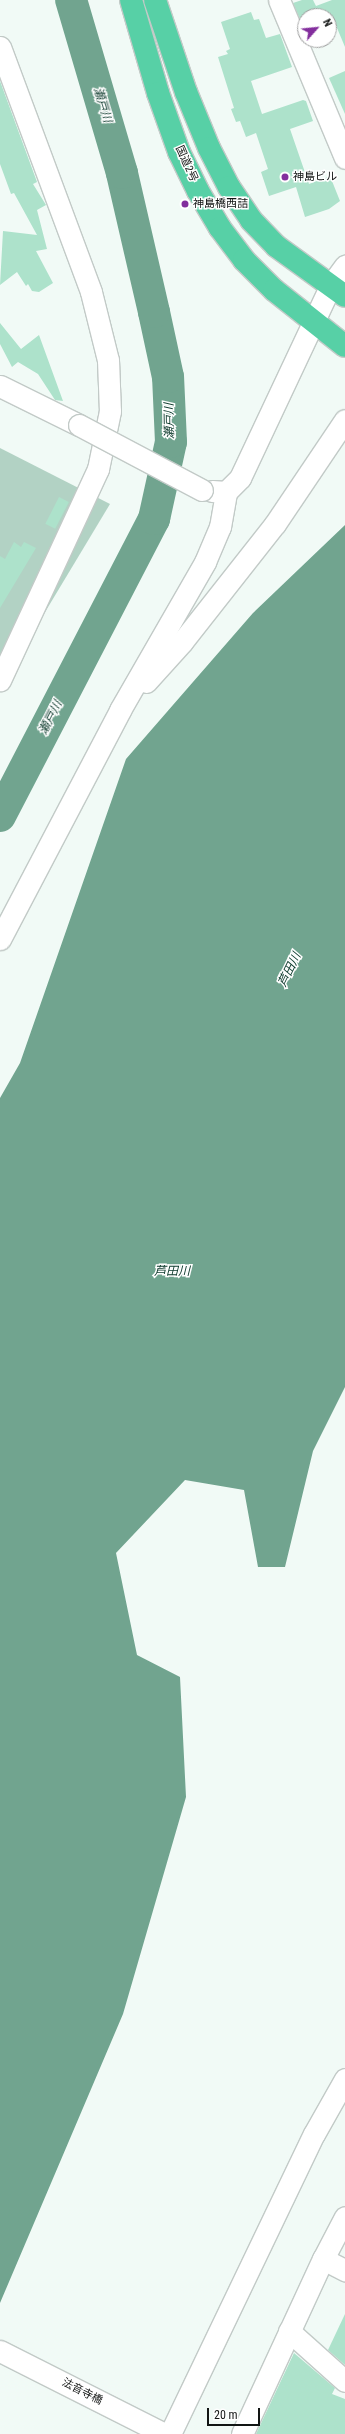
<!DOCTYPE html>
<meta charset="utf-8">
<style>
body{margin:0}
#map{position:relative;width:345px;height:2434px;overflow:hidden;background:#f1faf6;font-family:"Roboto Condensed","Noto Sans JP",sans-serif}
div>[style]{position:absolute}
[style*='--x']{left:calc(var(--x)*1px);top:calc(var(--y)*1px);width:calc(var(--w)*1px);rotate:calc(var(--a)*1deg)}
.green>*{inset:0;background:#b2d2c4}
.water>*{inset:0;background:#71a48f}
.river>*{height:32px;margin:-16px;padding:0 16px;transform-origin:16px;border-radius:16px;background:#71a48f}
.building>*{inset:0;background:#ade2cb;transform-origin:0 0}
.roads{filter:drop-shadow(1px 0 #c2cac7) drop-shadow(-1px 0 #c2cac7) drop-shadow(0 1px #c2cac7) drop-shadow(0 -1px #c2cac7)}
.minor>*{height:21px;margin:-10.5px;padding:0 10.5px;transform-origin:10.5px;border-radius:10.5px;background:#fff}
.highway>*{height:22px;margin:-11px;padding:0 11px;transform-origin:11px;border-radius:11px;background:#57d0a6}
.bridges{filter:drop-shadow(1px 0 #c2cac7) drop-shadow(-1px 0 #c2cac7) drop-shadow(0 1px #c2cac7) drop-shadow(0 -1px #c2cac7)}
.minor-bridge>*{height:21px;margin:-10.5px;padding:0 10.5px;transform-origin:10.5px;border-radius:10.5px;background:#fff}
.dots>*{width:11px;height:11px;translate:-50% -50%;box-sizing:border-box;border:2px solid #fff;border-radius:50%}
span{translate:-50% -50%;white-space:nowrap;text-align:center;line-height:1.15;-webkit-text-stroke:3px #fff;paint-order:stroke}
.street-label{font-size:11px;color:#121514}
.poi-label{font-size:11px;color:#121514}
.left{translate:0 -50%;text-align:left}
.water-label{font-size:12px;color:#083628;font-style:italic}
.north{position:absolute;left:297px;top:8px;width:40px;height:40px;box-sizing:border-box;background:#fff;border:1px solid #a0a1a1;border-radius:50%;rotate:63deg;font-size:11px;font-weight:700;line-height:16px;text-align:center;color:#121514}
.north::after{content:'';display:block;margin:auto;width:14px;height:18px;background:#832e9d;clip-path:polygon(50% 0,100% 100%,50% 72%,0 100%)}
.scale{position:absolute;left:207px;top:2408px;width:53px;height:18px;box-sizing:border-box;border:2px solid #121514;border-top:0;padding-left:5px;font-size:12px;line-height:14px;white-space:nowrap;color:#121514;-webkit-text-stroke:3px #fff;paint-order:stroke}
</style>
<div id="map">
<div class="green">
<div style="clip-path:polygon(0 448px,110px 504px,0 687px)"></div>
</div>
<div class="water">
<div style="clip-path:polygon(345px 525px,345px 1387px,313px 1451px,285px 1567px,258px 1567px,244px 1490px,185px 1480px,116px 1553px,137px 1655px,180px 1677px,186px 1797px,123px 2014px,0 2303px,0 1098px,20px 1063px,126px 759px,253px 613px)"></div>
</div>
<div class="river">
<div style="--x:0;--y:816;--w:335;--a:-62.6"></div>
<div style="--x:154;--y:519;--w:79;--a:-77.6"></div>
<div style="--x:171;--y:442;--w:65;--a:-92.6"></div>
<div style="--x:168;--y:377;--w:66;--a:-102.2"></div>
<div style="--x:154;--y:312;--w:143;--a:-103"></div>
<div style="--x:122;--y:173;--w:180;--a:-106.4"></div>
</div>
<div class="building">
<div style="clip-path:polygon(302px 0,313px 0,316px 6px,332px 0,345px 0,345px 47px,332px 16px,305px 16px,305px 31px,293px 3px)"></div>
<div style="clip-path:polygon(251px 12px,254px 20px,259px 19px,266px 38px,280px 34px,292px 67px,251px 81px,262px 114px,303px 100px,306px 101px,313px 121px,290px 129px,309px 184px,330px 176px,340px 201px,329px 209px,305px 217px,296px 187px,269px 196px,261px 172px,268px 169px,256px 133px,246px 137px,240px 121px,236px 122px,231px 109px,234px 108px,218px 57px,228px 54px,226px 51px,230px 49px,221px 22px)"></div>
<div style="clip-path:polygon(345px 71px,345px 114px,329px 78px)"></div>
<div style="clip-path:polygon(0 81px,37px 182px,33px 184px,46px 205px,37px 210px,47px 249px,36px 251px,53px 283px,39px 292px,32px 291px,28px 284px,26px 286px,17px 272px,0 285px,3px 231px,37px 235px,14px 193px,11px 194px,0 164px)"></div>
<div style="clip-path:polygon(0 323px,21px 349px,39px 335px,63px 401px,55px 400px,38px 374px,18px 362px,12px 367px,0 344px)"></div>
<div style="left:59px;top:497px;width:11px;height:30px;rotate:27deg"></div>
<div style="clip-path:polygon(14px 542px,21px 547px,24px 542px,36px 548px,0 608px,0 556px,5px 559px)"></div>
<div style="clip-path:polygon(345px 2314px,345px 2365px,328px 2350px)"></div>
<div style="clip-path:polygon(294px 2353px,335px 2388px,332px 2394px,345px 2399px,345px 2434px,256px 2434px)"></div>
</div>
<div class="roads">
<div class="minor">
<div style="--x:279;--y:0;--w:171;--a:67.3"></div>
<div style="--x:0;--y:47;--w:261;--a:69.6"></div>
<div style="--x:91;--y:292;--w:70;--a:76"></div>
<div style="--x:108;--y:360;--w:51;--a:87.8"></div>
<div style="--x:110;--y:411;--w:59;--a:101.7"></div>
<div style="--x:98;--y:469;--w:233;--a:114.9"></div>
<div style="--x:0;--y:386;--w:88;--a:26.3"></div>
<div style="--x:212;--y:491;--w:14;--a:4"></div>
<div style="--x:226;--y:492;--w:20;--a:-45"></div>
<div style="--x:240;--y:478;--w:213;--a:-64.8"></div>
<div style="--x:331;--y:285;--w:24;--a:-54"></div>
<div style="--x:146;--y:682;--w:54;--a:-48"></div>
<div style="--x:182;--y:642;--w:150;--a:-51.8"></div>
<div style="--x:275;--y:524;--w:125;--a:-56.1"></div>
<div style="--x:0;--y:939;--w:259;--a:-62.3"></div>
<div style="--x:120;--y:710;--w:171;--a:-60.1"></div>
<div style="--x:205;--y:562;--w:38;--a:-67"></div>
<div style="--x:220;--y:527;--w:36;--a:-80"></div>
<div style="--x:323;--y:2259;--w:25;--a:27"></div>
<div style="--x:289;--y:2331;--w:75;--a:41.8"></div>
<div style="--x:0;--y:2351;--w:184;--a:26.8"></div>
<div style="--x:170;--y:2434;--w:333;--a:-64.4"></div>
<div style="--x:314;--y:2134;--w:63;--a:-60.6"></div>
<div style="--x:242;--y:2434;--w:193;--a:-65.2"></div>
<div style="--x:323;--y:2259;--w:47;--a:-62.4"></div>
</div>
<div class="highway">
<div style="--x:131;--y:0;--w:97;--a:73.8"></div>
<div style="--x:158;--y:93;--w:63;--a:70.4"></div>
<div style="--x:179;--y:152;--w:43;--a:64"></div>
<div style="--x:198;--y:191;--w:43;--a:59.3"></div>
<div style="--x:220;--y:228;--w:40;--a:53"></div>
<div style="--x:244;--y:260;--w:42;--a:45"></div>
<div style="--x:274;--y:290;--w:90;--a:38.3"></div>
<div style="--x:155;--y:0;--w:97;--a:71.4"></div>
<div style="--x:186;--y:92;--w:61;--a:67.7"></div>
<div style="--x:209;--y:148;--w:44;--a:62.9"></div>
<div style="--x:229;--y:187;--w:40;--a:56"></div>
<div style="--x:251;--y:220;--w:36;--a:46"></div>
<div style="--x:276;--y:246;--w:85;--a:35.9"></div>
</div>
</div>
<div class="bridges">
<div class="minor-bridge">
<div style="--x:79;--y:425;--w:139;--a:27.9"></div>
</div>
</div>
<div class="dots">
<div style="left:285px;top:177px;background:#832e9d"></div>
<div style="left:185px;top:204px;background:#832e9d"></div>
</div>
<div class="street-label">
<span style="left:186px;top:164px;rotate:66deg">国道2号</span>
<span style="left:82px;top:2392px;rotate:27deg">法音寺橋</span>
</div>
<div class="poi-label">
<span class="left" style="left:293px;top:177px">神島ビル</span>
<span class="left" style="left:193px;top:204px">神島橋西詰</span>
</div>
<div class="water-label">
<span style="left:102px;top:105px;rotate:73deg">瀬戸川</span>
<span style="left:170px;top:421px;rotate:-91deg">瀬戸川</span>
<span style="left:51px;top:718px;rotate:-63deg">瀬戸川</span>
<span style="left:290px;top:970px;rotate:-64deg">芦田川</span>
<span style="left:172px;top:1272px">芦田川</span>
</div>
<div class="north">N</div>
<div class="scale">20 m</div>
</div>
